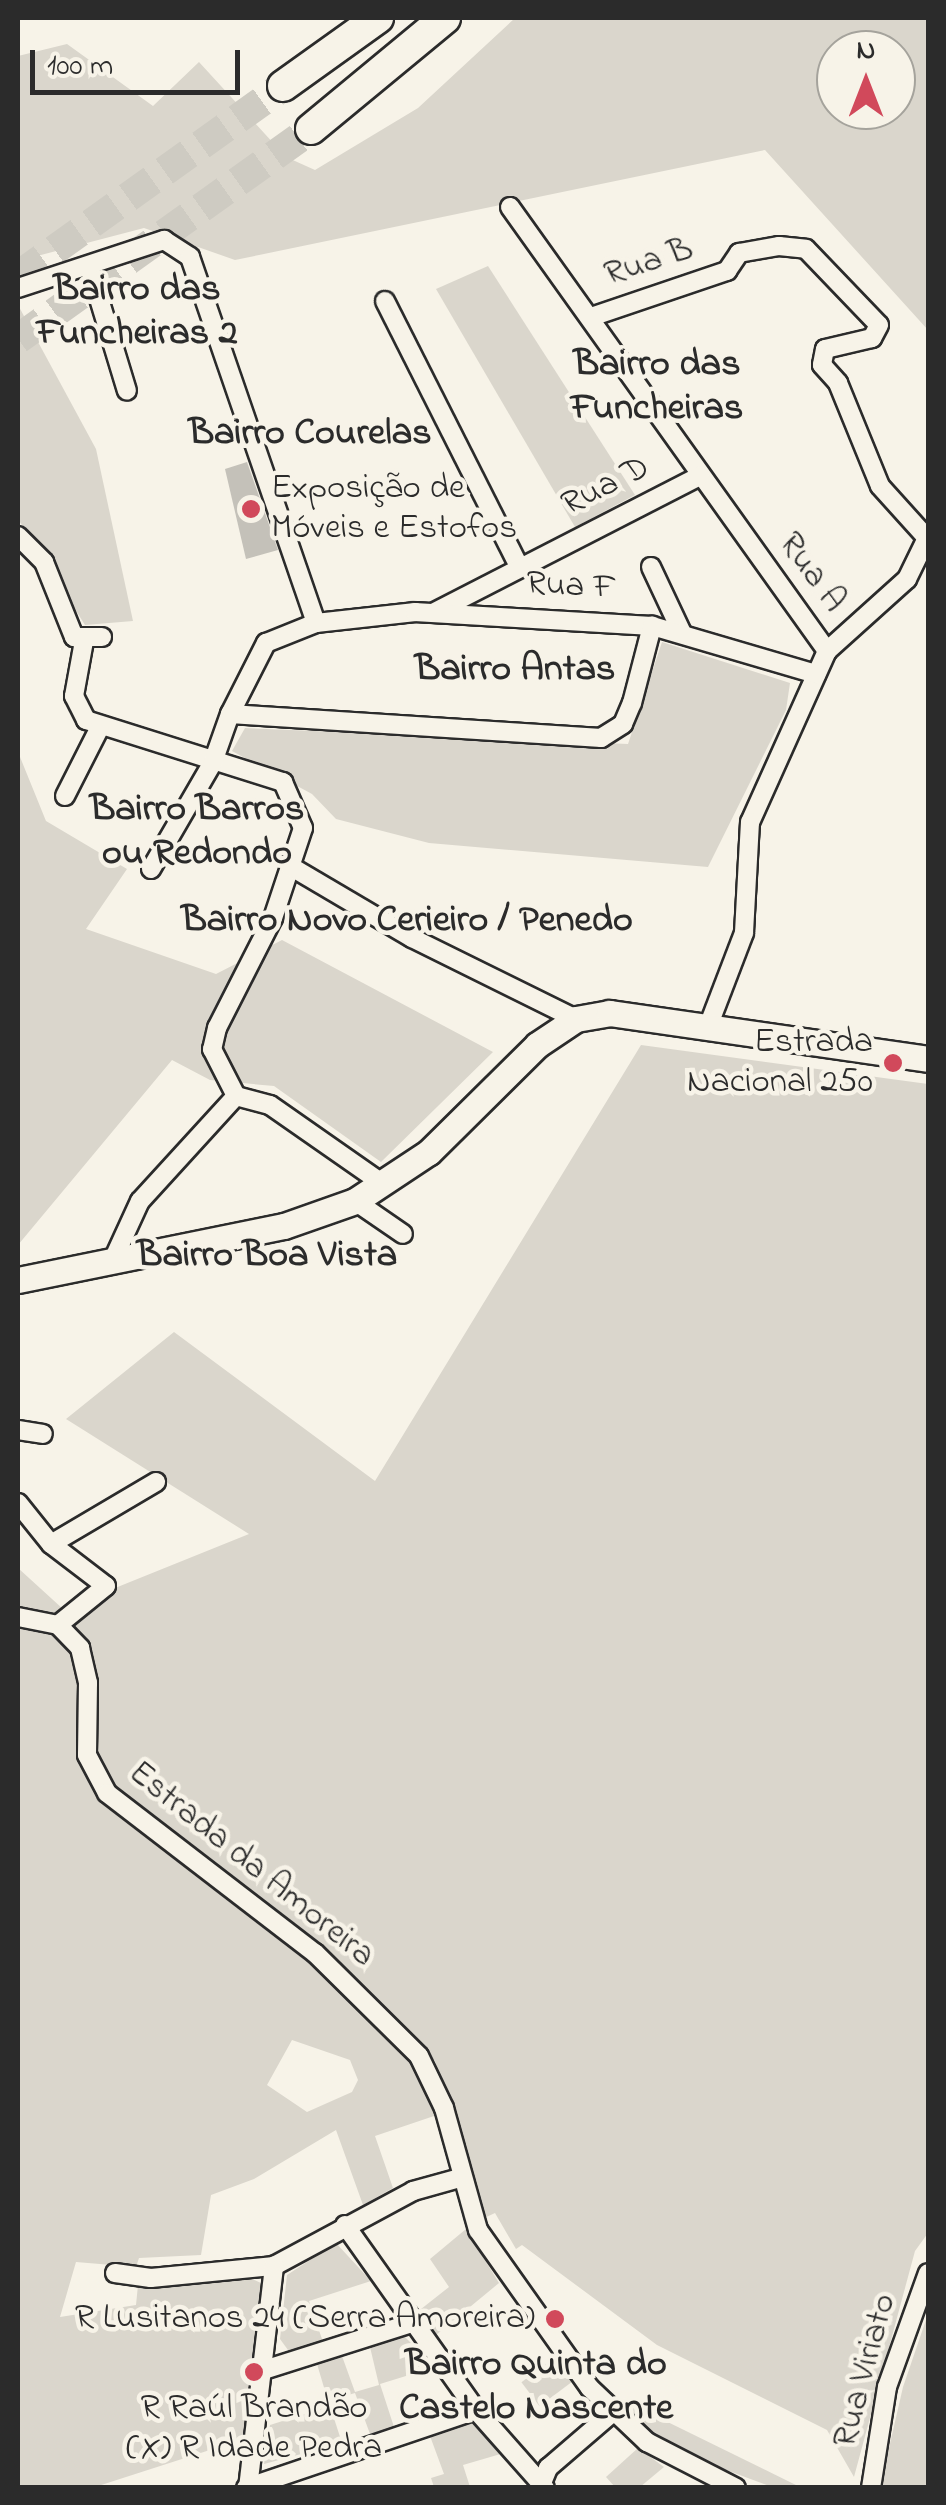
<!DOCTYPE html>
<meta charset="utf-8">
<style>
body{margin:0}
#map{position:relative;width:946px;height:2505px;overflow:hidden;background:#f7f3e8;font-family:"Indie Flower",sans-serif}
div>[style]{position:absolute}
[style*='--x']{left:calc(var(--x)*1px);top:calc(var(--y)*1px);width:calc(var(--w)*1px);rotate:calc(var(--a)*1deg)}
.green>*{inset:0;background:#dad6cc;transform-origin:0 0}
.building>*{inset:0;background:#c4c1b9}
.highway-tunnel>*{height:30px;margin-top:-15px;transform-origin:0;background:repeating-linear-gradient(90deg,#cecbc2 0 30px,transparent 0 45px)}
.roads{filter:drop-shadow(2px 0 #2b2b2b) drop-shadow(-2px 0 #2b2b2b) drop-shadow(0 2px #2b2b2b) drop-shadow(0 -2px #2b2b2b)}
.street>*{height:18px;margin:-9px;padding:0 9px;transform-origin:9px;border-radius:9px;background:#f7f3e8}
.secondary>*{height:25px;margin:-12.5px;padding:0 12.5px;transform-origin:12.5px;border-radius:12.5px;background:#f7f3e8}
.highway>*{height:30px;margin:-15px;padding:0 15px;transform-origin:15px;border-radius:15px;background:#f7f3e8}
.dots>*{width:28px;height:28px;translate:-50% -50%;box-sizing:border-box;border:5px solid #f7f3e8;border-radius:50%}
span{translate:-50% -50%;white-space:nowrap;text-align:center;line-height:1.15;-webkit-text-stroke:9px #f7f3e8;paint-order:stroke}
.street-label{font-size:35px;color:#2b2b2b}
.poi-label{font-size:35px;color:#2b2b2b}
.left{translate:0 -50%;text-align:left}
.right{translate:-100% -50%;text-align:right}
.neighbourhood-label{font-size:38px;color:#2b2b2b;font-weight:700}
.frame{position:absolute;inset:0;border:20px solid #2b2b2b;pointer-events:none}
.north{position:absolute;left:816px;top:30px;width:100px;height:100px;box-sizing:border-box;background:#f7f3e8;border:2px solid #a5a39c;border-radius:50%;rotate:0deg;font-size:28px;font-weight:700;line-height:40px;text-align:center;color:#2b2b2b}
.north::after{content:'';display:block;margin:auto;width:35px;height:45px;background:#d1495b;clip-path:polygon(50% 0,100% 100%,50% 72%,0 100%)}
.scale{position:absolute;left:30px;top:50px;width:210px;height:45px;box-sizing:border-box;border:5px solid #2b2b2b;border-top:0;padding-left:12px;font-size:30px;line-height:35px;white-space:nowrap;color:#2b2b2b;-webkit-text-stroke:8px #f7f3e8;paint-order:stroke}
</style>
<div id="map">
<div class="green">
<div style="clip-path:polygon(evenodd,515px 18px,928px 18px,928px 330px,765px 150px,235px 260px,144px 228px,18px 261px,18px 56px,67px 44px,153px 106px,199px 62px,286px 157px,315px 170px,418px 108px,515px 18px,836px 50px,896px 50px,896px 110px,836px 110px,836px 50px)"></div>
<div style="clip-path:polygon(488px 266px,635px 495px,575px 527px,436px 289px)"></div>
<div style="clip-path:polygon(18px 305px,96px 449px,133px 621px,85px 625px,18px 519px)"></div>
<div style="clip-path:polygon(662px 642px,790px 683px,786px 710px,708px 867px,429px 843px,336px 819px,312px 794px,232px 751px,245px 728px,628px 744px)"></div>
<div style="clip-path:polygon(18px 752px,46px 821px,127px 869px,86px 929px,216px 974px,282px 940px,493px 1052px,381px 1162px,274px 1086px,210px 1080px,172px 1060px,18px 1245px)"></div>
<div style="clip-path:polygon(evenodd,641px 1045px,928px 1084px,928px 2233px,915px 2251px,854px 2477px,827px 2430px,657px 2345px,522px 2245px,516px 2249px,495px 2213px,482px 2219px,435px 2061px,336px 1960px,327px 1977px,403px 2046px,437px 2115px,375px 2136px,393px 2188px,363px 2205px,336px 2130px,254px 2179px,211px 2195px,201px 2255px,139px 2258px,136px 2267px,76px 2262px,60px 2317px,136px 2305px,138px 2285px,248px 2277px,263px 2284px,244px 2439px,95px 2487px,18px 2487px,18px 1568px,63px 1609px,249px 1534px,66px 1419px,174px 1332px,375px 1481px,641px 1045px,292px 2040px,350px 2060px,358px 2080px,352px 2092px,307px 2112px,267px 2085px,292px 2040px)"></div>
<div style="clip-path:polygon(466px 2229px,499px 2283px,436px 2335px,416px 2313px,449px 2287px,430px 2259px)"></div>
<div style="clip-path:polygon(336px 2243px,371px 2281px,309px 2301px,323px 2342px,288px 2350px,280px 2339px,287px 2275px)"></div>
<div style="clip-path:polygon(928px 2314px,928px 2487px,880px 2487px,903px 2387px)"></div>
<div style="clip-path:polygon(401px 2333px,435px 2367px,380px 2384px,394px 2427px,370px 2434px,355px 2393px,328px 2401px,317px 2364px,342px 2356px,355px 2392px,379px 2385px,370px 2347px)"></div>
<div style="left:555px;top:2357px;width:30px;height:42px;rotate:53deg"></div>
<div style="clip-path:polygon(633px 2405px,800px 2487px,772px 2487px,702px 2461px,664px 2442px,628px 2410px)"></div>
<div style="clip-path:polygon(330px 2406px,342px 2443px,264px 2464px,270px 2425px)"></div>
<div style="clip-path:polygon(474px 2420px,504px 2453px,463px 2465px,470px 2487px,434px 2487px,431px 2478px,444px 2474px,430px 2436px)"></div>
<div style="clip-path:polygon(638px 2448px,664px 2467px,640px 2487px,615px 2487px,606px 2477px)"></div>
</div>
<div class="building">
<div style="clip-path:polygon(247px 462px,278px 550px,246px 559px,225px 469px)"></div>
</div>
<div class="highway-tunnel">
<div style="--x:18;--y:276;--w:326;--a:-35.6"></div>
<div style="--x:18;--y:339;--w:360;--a:-35.6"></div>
</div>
<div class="roads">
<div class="street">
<div style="--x:510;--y:207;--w:546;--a:54.47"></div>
<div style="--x:827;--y:651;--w:188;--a:114.2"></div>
<div style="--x:750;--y:822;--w:111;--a:93.1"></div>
<div style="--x:744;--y:933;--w:101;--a:111"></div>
<div style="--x:90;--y:269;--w:127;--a:73.1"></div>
<div style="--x:18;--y:288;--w:154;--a:-18.2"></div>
<div style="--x:164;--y:240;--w:31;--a:33"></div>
<div style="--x:190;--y:257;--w:387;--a:71"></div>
<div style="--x:385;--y:301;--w:297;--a:63.2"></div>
<div style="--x:591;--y:317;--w:144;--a:-18.7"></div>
<div style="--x:727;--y:271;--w:22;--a:-56"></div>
<div style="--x:739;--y:253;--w:41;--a:-9.9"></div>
<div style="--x:779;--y:246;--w:27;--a:6"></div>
<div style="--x:806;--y:249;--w:105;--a:46.2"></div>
<div style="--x:879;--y:325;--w:15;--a:118"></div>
<div style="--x:872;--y:338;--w:48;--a:166.8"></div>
<div style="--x:825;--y:349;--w:16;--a:101"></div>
<div style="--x:822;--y:365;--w:24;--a:48"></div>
<div style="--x:838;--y:383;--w:111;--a:67.8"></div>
<div style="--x:880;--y:486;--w:70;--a:47.9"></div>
<div style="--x:927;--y:538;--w:46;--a:116"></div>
<div style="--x:907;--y:579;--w:108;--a:138"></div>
<div style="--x:18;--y:536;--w:37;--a:45"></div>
<div style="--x:44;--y:562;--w:81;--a:68.2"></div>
<div style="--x:74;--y:637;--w:28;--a:0"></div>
<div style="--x:651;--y:567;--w:73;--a:64.8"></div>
<div style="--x:435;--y:612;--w:298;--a:-27.2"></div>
<div style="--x:84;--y:641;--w:56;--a:100.3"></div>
<div style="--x:74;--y:696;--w:27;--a:63"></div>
<div style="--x:86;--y:720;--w:207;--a:17.5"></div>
<div style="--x:283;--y:782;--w:50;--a:66.5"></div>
<div style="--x:303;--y:828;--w:95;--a:108.4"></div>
<div style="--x:273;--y:918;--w:123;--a:117"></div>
<div style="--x:217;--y:1028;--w:22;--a:103"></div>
<div style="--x:212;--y:1049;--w:53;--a:62.9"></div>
<div style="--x:236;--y:1096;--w:142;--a:132.4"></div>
<div style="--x:140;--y:1201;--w:65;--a:114.6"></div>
<div style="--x:230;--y:714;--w:80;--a:-63.1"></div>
<div style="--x:266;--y:643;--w:54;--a:-21.8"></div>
<div style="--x:316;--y:623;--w:100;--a:-6.3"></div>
<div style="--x:415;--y:612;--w:237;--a:3.4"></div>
<div style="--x:652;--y:626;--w:171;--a:16.3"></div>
<div style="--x:65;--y:796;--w:77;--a:-63.1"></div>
<div style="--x:290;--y:866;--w:142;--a:30.5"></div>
<div style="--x:412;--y:938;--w:183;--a:26.3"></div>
<div style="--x:151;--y:869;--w:124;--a:-59.9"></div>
<div style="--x:213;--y:762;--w:51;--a:-70.5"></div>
<div style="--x:230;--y:714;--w:372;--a:3.7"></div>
<div style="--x:601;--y:738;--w:26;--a:-32"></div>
<div style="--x:623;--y:724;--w:23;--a:-67"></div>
<div style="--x:632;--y:703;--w:80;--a:-75.4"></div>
<div style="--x:236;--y:1096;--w:35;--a:15"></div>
<div style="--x:270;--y:1105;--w:136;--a:34.9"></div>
<div style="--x:355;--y:1201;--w:58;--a:34.5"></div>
<div style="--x:18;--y:1430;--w:25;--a:9"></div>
<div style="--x:18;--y:1503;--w:53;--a:51.2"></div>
<div style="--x:51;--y:1544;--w:69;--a:37.4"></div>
<div style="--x:106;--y:1586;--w:62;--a:140.9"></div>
<div style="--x:51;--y:1544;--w:122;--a:-30.6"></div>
<div style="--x:18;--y:1617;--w:41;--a:11.3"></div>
<div style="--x:58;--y:1625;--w:32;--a:46"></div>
<div style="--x:80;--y:1648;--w:36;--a:77"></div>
<div style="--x:88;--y:1683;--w:72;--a:90.8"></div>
<div style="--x:87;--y:1755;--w:43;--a:62.2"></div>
<div style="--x:107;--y:1793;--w:262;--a:37.6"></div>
<div style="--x:315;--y:1953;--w:146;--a:44.7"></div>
<div style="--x:419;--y:2056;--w:58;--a:64.3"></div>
<div style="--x:444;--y:2108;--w:127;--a:74.4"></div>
<div style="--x:478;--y:2230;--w:194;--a:54.7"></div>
<div style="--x:590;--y:2388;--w:79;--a:43.5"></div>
<div style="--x:647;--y:2442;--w:100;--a:27.3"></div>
<div style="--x:345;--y:2225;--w:227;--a:54.7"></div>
<div style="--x:476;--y:2410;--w:104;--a:48.5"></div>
<div style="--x:115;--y:2273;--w:36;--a:8"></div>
<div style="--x:151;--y:2278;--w:124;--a:-5.6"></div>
<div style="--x:274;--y:2266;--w:158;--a:-28.3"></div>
<div style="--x:413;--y:2191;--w:49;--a:-15.5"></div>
<div style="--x:267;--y:2369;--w:152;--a:-17.6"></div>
<div style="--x:246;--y:2488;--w:243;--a:-18.7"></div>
<div style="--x:248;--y:2488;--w:224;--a:-83.3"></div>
<div style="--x:540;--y:2488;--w:22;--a:-68"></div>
<div style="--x:548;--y:2468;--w:84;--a:-40.7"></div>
<div style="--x:871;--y:2488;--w:102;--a:-81"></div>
<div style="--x:887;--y:2387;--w:121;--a:-70.2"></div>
</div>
<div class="secondary">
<div style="--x:18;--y:1280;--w:271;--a:-11.5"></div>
<div style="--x:284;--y:1226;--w:75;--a:-19.4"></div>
<div style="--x:355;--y:1201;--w:89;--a:-33.5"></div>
<div style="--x:429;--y:1152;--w:152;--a:-44.7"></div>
<div style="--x:537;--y:1045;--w:47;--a:-33.7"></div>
<div style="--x:576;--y:1019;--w:34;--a:-10"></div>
<div style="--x:609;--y:1013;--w:322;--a:8.2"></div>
</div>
<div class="highway">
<div style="--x:283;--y:86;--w:117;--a:-35.6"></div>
<div style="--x:311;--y:129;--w:174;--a:-39.6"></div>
</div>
</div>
<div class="dots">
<div style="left:251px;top:509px;background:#d1495b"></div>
<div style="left:893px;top:1063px;background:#d1495b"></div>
<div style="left:555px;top:2319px;background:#d1495b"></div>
<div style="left:254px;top:2372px;background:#d1495b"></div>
</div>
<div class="street-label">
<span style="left:649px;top:263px;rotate:-18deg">Rua B</span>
<span style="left:606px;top:487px;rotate:-27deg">Rua D</span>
<span style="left:811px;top:573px;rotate:54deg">Rua A</span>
<span style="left:571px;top:587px;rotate:3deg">Rua F</span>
<span style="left:251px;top:1865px;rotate:39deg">Estrada da Amoreira</span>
<span style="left:866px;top:2371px;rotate:-75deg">Rua Viriato</span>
</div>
<div class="poi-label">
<span class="left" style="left:271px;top:509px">Exposição de<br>Móveis e Estofos</span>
<span class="right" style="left:873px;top:1063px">Estrada<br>Nacional 250</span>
<span class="right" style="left:535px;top:2319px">R Lusitanos 24 (Serra Amoreira)</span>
<span style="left:254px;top:2429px">R Raúl Brandão<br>(X) R Idade Pedra</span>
</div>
<div class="neighbourhood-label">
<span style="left:137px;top:313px">Bairro das<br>Funcheiras 2</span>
<span style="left:657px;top:388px">Bairro das<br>Funcheiras</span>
<span style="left:310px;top:435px">Bairro Courelas</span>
<span style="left:515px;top:671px">Bairro Antas</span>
<span style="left:197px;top:833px">Bairro Barros<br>ou Redondo</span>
<span style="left:407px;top:922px">Bairro Novo Cerieiro / Penedo</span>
<span style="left:267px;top:1257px">Bairro Boa Vista</span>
<span style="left:536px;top:2388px">Bairro Quinta do<br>Castelo Nascente</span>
</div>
<div class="frame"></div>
<div class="north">N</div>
<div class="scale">100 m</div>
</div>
